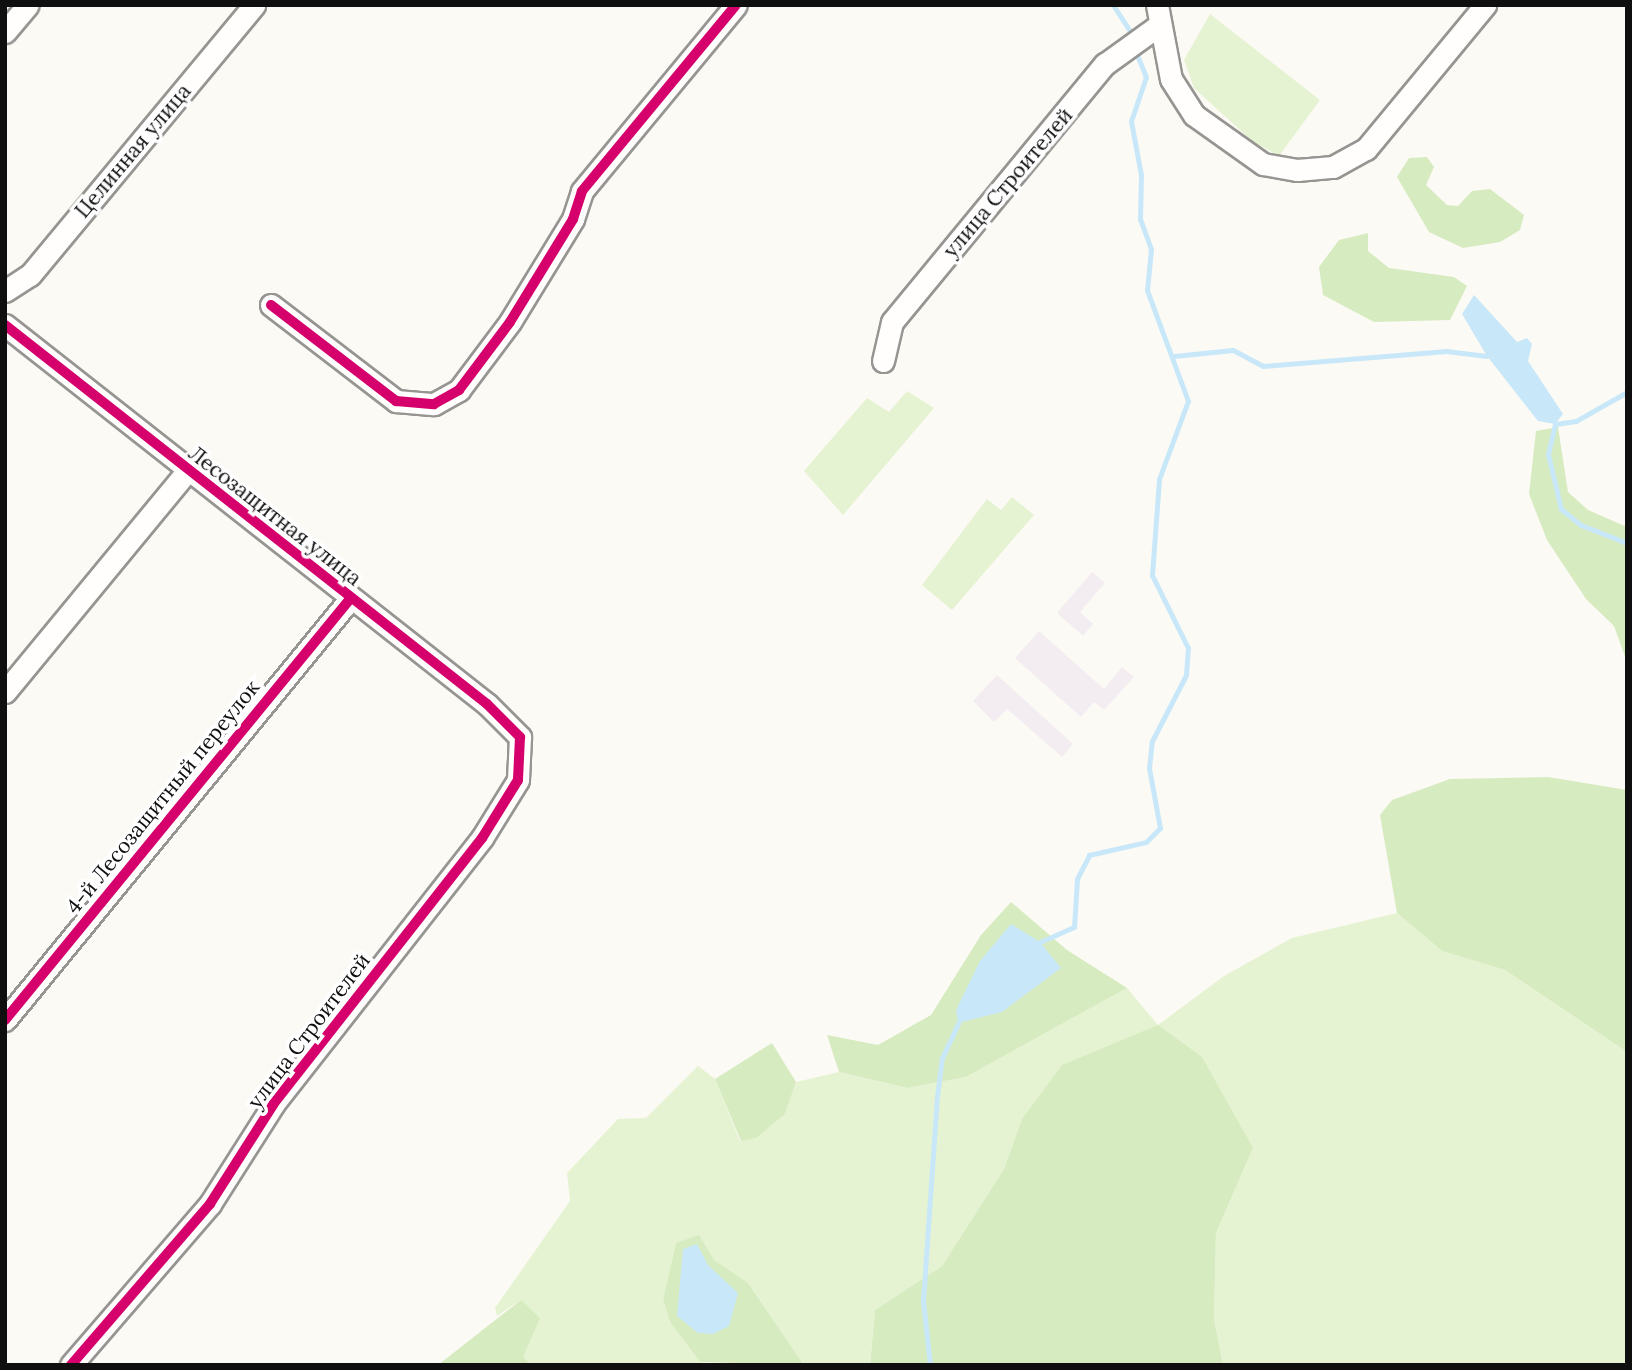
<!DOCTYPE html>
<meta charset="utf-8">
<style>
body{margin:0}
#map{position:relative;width:1632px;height:1370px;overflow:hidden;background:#fcfaf4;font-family:Lora,serif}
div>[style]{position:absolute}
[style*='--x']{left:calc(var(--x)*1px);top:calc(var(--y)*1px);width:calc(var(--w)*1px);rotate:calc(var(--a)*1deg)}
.industrial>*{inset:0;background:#f3edf1}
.green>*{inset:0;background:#e6f3d2}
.forest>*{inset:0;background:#d7ebc0}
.water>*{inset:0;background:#c8e8f9}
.stream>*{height:5px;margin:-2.5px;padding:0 2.5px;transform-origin:2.5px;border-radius:2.5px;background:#c8e8f9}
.roads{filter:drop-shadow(2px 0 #969592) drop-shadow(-2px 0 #969592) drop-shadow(0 2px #969592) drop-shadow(0 -2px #969592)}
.street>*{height:21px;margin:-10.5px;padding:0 10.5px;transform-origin:10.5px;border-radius:10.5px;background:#fffefd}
.cycleway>*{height:10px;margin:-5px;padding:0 5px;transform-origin:5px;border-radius:5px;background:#d6006c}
span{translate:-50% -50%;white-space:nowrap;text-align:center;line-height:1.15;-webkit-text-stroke:7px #fff;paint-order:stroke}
.street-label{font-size:21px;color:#0f0f0f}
.frame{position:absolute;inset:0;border:7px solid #0f0f0f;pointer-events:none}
</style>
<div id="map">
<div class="industrial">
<div style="clip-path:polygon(1092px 572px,1105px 583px,1080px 612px,1093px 624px,1083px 636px,1057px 613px)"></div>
<div style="clip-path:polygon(1039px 631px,1104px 689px,1122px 667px,1134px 677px,1104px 710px,1094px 702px,1081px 717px,1015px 658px)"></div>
<div style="clip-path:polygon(997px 675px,1073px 744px,1062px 757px,1007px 709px,994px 722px,973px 701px)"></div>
</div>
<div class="green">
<div style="clip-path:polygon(1210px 14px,1320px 100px,1279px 156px,1252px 141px,1194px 88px,1184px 60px)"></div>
<div style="clip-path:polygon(907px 391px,934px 408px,843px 515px,804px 471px,867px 398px,889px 412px)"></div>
<div style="clip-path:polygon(1012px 497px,1034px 515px,952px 610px,922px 585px,987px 499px,1001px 510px)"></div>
<div style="clip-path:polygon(1397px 913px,1442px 951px,1505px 970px,1627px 1052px,1627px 1365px,1223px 1365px,1214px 1319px,1216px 1233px,1253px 1148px,1022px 1119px,1004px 1169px,942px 1266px,875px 1310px,870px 1365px,804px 1365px,748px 1283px,676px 1243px,663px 1299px,670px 1322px,700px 1362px,717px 1365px,531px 1365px,523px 1358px,521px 1300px,497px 1316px,495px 1308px,570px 1201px,567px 1173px,618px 1119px,646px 1118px,698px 1066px,715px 1079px,740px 1141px,785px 1114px,796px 1082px,839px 1072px,907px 1088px,966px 1077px,1127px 988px,1158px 1025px,1224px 976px,1292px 938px)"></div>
</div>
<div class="forest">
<div style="clip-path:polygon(1427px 157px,1434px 167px,1426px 185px,1447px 205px,1458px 206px,1472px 191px,1490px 189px,1524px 215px,1520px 230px,1500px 242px,1463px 248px,1429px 232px,1397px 177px,1409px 158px)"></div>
<div style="clip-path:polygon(1368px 233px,1368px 251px,1389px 268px,1454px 277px,1467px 286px,1450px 320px,1374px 322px,1323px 295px,1319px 267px,1339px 240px)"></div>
<div style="clip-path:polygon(1558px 427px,1568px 492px,1588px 510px,1627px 527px,1627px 662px,1614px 626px,1586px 599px,1547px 540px,1529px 494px,1536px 431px)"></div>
<div style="clip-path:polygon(1548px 777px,1627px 790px,1627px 1052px,1505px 970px,1442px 951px,1397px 913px,1380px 815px,1392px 800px,1450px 779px)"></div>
<div style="clip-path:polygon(1011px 902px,1067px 950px,1127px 988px,966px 1077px,907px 1088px,839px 1072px,827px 1035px,878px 1045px,931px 1015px,981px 935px)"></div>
<div style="clip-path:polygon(1158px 1025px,1202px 1057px,1253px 1148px,1216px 1233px,1214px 1319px,1223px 1365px,870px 1365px,875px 1310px,942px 1266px,1004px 1169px,1022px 1119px,1062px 1065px)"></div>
<div style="clip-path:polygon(772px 1043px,796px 1082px,785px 1114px,756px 1138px,741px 1141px,715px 1079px)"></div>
<div style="clip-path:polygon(699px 1235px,714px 1260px,748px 1283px,804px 1365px,700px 1362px,670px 1322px,663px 1299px,676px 1243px)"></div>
<div style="clip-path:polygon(521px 1300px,540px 1318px,523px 1357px,531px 1365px,438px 1365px)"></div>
</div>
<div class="water">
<div style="clip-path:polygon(1474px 295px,1517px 342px,1527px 338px,1532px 344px,1528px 361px,1563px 414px,1555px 424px,1538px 421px,1487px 356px,1462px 314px)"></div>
<div style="clip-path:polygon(1011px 924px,1040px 942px,1061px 968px,1002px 1012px,958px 1023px,956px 1010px,980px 961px)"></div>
<div style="clip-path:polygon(697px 1244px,708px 1265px,738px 1293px,729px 1326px,713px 1334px,698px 1333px,677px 1316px,683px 1249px)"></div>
</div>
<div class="stream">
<div style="--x:1113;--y:5;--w:33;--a:57"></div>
<div style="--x:1174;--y:356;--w:59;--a:-5.8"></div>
<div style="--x:1233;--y:350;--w:34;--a:28"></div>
<div style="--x:1263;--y:366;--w:184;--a:-4.7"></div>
<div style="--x:1446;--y:351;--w:41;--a:7"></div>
<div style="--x:1627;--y:392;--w:59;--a:150.4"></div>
<div style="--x:1576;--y:421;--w:21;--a:172"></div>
<div style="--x:1555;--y:424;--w:31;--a:103"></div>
<div style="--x:1548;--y:454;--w:57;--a:76.7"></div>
<div style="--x:1561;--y:509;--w:26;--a:39"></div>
<div style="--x:1581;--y:525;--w:49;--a:21.4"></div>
<div style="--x:1040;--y:942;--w:37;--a:-24"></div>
<div style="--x:1074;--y:927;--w:48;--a:-86.4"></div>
<div style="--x:1077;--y:879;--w:27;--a:-63"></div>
<div style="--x:1089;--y:855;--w:58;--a:-12.8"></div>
<div style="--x:1146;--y:842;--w:20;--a:-45"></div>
<div style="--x:1160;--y:828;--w:61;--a:-100.4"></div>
<div style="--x:1149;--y:768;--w:27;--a:-84"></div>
<div style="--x:1152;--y:741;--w:74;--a:-62.7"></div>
<div style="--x:1186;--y:675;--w:27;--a:-86"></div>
<div style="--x:1188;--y:648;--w:81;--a:-116.3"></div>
<div style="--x:1152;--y:575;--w:96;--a:-85.8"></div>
<div style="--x:1159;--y:479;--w:83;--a:-69.6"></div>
<div style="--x:1188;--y:401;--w:118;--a:-110.3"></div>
<div style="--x:1147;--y:290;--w:41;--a:-84.4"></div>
<div style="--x:1151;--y:249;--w:32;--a:-110"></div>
<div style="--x:1140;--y:219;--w:44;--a:-88.7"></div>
<div style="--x:1141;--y:175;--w:55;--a:-100.5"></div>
<div style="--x:1131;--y:121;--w:46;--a:-71.2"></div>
<div style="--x:1146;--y:77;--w:29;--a:-112"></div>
<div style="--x:930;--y:1365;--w:64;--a:-96.2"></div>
<div style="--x:923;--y:1301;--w:204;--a:-86.1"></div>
<div style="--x:937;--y:1097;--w:39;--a:-83"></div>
<div style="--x:942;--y:1058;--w:38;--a:-65"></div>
</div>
<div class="roads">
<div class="street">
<div style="--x:1157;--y:5;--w:75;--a:79.3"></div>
<div style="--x:1171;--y:79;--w:43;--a:57.4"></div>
<div style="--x:1194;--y:115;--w:85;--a:35.4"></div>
<div style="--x:1263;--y:164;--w:35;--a:10"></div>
<div style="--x:1297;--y:170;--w:36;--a:-5"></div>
<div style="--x:1333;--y:167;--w:38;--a:-29"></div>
<div style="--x:1366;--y:149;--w:187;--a:-50.4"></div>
<div style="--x:5;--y:32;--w:35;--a:-50"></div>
<div style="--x:5;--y:291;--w:30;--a:-33"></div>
<div style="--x:30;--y:275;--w:351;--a:-50.3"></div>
<div style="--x:271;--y:305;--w:158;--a:37.5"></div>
<div style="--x:396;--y:401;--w:38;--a:5"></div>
<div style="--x:434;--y:404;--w:29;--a:-29"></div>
<div style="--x:459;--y:390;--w:85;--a:-53.1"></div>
<div style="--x:510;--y:322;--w:121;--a:-58.5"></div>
<div style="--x:573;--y:219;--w:29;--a:-72"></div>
<div style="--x:582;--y:191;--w:241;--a:-50.4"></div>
<div style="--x:5;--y:325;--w:613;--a:38.18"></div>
<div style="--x:487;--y:704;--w:47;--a:45"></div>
<div style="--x:520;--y:737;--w:43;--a:92.7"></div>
<div style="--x:518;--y:780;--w:68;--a:121.8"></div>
<div style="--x:482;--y:838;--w:339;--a:128.1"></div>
<div style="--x:273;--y:1105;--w:117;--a:122.5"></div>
<div style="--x:210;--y:1204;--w:213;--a:130.8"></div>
<div style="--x:883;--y:361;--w:40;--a:-77"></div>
<div style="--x:892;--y:322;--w:335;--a:-50.5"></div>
<div style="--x:1105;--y:64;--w:67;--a:-35.8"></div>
<div style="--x:5;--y:692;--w:286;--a:-50.5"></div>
<div style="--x:5;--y:1020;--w:544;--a:-50.67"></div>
</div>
</div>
<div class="cycleway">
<div style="--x:271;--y:305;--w:158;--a:37.5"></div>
<div style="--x:396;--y:401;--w:38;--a:5"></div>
<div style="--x:434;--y:404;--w:29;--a:-29"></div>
<div style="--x:459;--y:390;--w:85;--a:-53.1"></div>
<div style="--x:510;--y:322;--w:121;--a:-58.5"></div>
<div style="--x:573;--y:219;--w:29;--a:-72"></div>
<div style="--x:582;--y:191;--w:241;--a:-50.4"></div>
<div style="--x:5;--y:325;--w:613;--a:38.18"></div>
<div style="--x:487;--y:704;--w:47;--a:45"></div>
<div style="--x:520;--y:737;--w:43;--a:92.7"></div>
<div style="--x:518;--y:780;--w:68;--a:121.8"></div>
<div style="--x:482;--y:838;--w:339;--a:128.1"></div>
<div style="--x:273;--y:1105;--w:117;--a:122.5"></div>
<div style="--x:210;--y:1204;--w:213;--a:130.8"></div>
<div style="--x:5;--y:1020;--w:544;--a:-50.67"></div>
</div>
<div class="street-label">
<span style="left:133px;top:151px;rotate:-50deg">Целинная улица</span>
<span style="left:1008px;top:183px;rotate:-50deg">улица Строителей</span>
<span style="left:275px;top:516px;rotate:38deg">Лесозащитная улица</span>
<span style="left:163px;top:797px;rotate:-51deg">4-й Лесозащитный переулок</span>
<span style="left:309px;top:1031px;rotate:-53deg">улица Строителей</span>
</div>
<div class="frame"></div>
</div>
